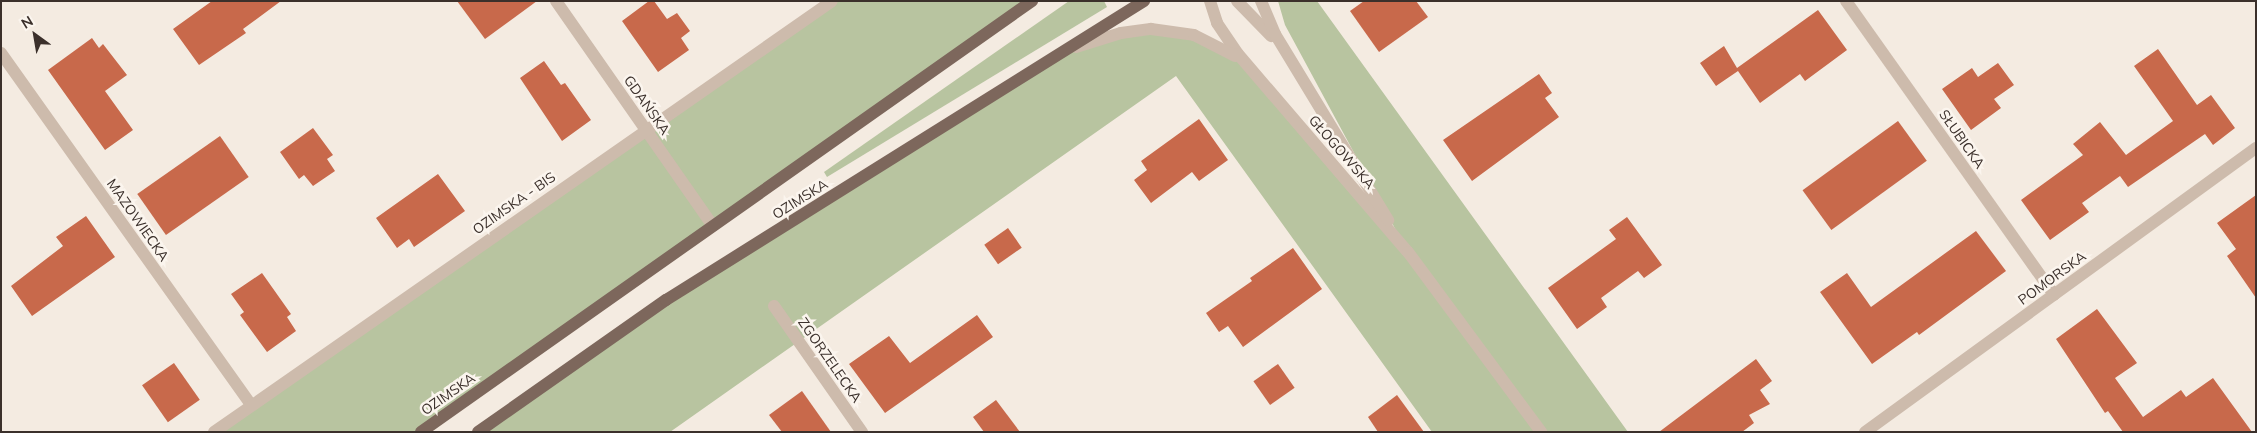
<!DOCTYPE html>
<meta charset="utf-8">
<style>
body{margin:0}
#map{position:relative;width:2257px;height:433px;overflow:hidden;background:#f4ebe1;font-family:Mulish,sans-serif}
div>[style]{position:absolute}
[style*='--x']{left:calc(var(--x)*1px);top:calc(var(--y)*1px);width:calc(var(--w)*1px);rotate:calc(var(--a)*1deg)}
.green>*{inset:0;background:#b8c4a0}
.building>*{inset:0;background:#c8694b;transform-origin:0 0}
.minor>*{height:12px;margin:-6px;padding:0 6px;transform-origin:6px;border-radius:6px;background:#cdbbac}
.major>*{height:12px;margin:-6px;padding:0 6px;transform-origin:6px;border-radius:6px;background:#7d675c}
span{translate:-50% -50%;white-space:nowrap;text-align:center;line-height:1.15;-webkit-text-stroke:5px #fbf5ee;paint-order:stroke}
.street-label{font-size:14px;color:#3b302b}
.frame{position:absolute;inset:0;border:2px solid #3b302b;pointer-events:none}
.north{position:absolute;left:10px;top:10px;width:50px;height:50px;-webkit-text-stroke:4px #fbf5ee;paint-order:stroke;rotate:328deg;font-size:14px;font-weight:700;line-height:20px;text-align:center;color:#3b302b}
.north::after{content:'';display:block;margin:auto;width:18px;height:22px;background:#3b302b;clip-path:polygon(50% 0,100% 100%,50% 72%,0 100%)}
</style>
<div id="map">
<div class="green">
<div style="clip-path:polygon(832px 1px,1032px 1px,421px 432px,214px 432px)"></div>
<div style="clip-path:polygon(1069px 1px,1104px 1px,1107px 7px,827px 177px,824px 172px)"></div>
<div style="clip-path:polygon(1278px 1px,1317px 1px,1628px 432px,1432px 432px,1176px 76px,670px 432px,478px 432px,666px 300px,1064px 51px,1164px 29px,1244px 61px,1406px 249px,1285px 25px)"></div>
</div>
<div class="building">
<div style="clip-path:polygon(212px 1px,281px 1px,243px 29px,246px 33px,199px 65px,173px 29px)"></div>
<div style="clip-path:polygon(457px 1px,537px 1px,485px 39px)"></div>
<div style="clip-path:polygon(649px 1px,654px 1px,667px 19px,677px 13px,690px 31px,681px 38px,689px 50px,658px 72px,622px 21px)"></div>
<div style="clip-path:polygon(1364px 1px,1416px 1px,1428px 17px,1379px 52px,1350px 11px)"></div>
<div style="clip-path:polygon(1818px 10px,1847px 50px,1805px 81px,1800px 74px,1760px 103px,1738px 71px,1716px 86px,1700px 63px,1724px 46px,1737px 68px)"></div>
<div style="clip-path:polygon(92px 38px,99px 48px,103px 44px,127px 75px,105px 91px,133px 130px,105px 150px,48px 70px)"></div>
<div style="clip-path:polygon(2158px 49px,2197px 105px,2211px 95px,2235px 128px,2213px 145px,2205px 134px,2128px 187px,2120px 176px,2082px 203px,2089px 212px,2050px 240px,2021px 200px,2083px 155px,2073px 144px,2100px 122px,2126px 155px,2173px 121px,2134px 66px)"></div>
<div style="clip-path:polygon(544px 61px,561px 85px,565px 83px,591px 120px,562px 141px,520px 78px)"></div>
<div style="clip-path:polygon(1998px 63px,2014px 85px,1994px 99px,2001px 108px,1971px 130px,1942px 89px,1972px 68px,1978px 77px)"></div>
<div style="clip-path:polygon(1539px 74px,1552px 93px,1545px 98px,1559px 117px,1472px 181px,1443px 140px)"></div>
<div style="clip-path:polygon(1199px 119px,1228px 160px,1199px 181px,1192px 172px,1151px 203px,1134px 180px,1147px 170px,1141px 161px)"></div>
<div style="left:1898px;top:121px;width:49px;height:118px;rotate:54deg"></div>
<div style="clip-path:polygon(313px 128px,333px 155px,327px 159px,335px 171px,313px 186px,304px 175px,299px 179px,280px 152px)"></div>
<div style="left:220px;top:136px;width:50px;height:101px;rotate:55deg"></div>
<div style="clip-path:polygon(438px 174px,465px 211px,414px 247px,409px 239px,397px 248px,376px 218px)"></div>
<div style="clip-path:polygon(2256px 195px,2256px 298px,2227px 256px,2236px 249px,2217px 223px)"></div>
<div style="clip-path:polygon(86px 216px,115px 257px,32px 316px,11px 286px,63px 246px,56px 237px)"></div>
<div style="clip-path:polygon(1627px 217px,1662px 265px,1644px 278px,1638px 271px,1601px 298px,1607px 307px,1577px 329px,1548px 288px,1616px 239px,1609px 230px)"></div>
<div style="left:1008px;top:228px;width:24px;height:29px;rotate:55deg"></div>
<div style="clip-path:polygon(1976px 231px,2006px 271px,1919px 335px,1917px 332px,1872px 364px,1820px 292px,1847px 273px,1871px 307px)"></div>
<div style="clip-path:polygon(1293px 248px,1322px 289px,1243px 347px,1228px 326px,1219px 332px,1206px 313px,1252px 281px,1250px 278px)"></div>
<div style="clip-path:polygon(262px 273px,291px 314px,287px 317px,296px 331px,267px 352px,240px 315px,244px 312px,231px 294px)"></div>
<div style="clip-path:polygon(2097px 309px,2137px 363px,2115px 378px,2143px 417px,2181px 390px,2186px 397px,2213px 378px,2252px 432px,2123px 432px,2108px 411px,2105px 413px,2056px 339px)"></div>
<div style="clip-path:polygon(977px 315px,993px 337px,885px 413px,849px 364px,889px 336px,910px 363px)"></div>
<div style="clip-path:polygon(1756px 359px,1772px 381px,1760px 390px,1770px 404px,1749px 415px,1754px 423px,1742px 432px,1659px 432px)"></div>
<div style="left:174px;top:363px;width:45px;height:39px;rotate:55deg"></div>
<div style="left:1278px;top:364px;width:29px;height:30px;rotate:55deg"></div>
<div style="clip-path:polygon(802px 391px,831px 432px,782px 432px,769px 415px)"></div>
<div style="clip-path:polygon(1397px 395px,1424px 432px,1378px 432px,1368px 417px)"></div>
<div style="clip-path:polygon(996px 400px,1020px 432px,984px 432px,973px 417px)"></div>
</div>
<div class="minor">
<div style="--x:556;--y:1;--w:274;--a:55.1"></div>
<div style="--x:1210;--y:1;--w:23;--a:72"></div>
<div style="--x:1217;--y:23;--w:37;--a:56"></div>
<div style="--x:1238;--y:54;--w:261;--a:49.4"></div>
<div style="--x:1408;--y:252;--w:224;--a:53.5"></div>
<div style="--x:1237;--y:1;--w:49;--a:45.8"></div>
<div style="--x:1261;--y:1;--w:36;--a:67"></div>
<div style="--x:1275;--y:34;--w:218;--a:58.7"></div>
<div style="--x:1846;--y:1;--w:360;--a:54.7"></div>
<div style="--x:1076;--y:47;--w:47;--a:-17.3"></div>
<div style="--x:1121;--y:33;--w:30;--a:-8"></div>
<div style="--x:1151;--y:29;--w:43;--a:7.9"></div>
<div style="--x:1194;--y:35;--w:46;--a:27.1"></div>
<div style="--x:1;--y:53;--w:432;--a:54.6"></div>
<div style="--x:774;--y:306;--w:154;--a:55.1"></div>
<div style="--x:214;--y:432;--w:753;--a:-34.89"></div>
<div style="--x:1865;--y:432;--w:483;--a:-36"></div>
</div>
<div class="major">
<div style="--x:421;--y:432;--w:748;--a:-35.2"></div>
<div style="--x:478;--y:432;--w:230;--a:-35.1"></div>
<div style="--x:666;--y:300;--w:564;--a:-32.03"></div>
</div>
<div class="street-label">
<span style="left:647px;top:105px;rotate:55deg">GDAŃSKA</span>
<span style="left:1962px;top:139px;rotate:55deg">SŁUBICKA</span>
<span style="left:1342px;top:152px;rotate:49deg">GŁOGOWSKA</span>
<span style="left:800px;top:199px;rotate:-32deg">OZIMSKA</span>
<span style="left:514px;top:203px;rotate:-35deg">OZIMSKA - BIS</span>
<span style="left:138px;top:220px;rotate:55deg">MAZOWIECKA</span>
<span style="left:2052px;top:278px;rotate:-36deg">POMORSKA</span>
<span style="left:830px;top:360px;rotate:55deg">ZGORZELECKA</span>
<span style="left:448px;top:394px;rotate:-35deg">OZIMSKA</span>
</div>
<div class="frame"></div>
<div class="north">N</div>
</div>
